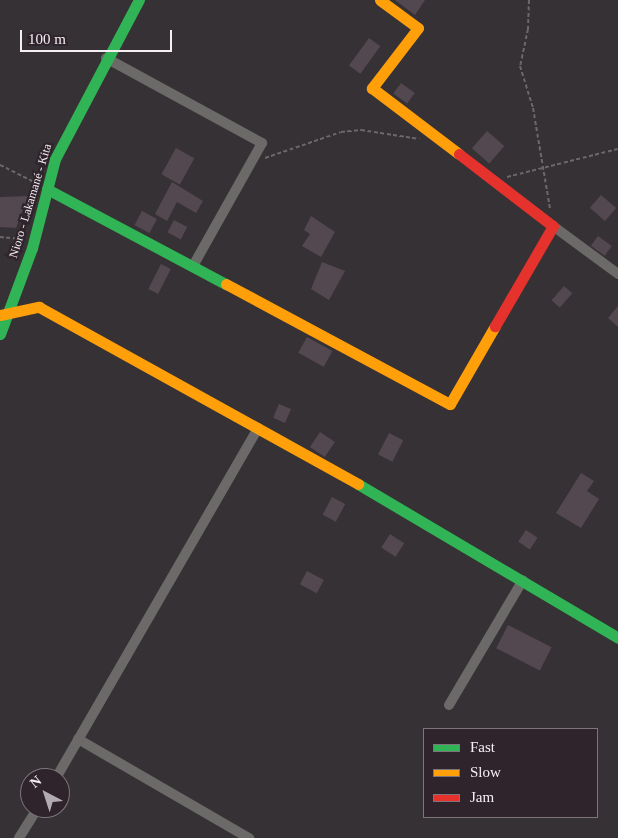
<!DOCTYPE html>
<meta charset="utf-8">
<style>
body{margin:0}
#map{position:relative;width:618px;height:838px;overflow:hidden;background:#363134;font-family:"Times New Roman",serif}
div>[style]{position:absolute}
[style*='--x']{left:calc(var(--x)*1px);top:calc(var(--y)*1px);width:calc(var(--w)*1px);rotate:calc(var(--a)*1deg)}
.building>*{inset:0;background:#544850;transform-origin:0 0}
.path>*{height:2px;margin-top:-1px;transform-origin:0;background:repeating-linear-gradient(90deg,#6a6869 0 4px,transparent 0 6.5px)}
.street>*{height:10px;margin:-5px;padding:0 5px;transform-origin:5px;border-radius:5px;background:#6b6a69}
.fast>*{height:11px;margin:-5.5px;padding:0 5.5px;transform-origin:5.5px;border-radius:5.5px;background:#30b455}
.slow>*{height:11px;margin:-5.5px;padding:0 5.5px;transform-origin:5.5px;border-radius:5.5px;background:#ff9f0a}
.jam>*{height:11px;margin:-5.5px;padding:0 5.5px;transform-origin:5.5px;border-radius:5.5px;background:#e5322d}
span{translate:-50% -50%;white-space:nowrap;text-align:center;line-height:1.15;-webkit-text-stroke:4.5px #2f242b;paint-order:stroke}
.street-label{font-size:12px;color:#f5eef2}
.legend{position:absolute;left:423px;top:728px;width:175px;height:90px;box-sizing:border-box;background:#2f242b;border:1px solid #7e757b;margin:0;padding:6px 9px;list-style:none;font-size:15px;color:#f5eef2}
.legend li{display:flex;align-items:center;gap:10px;height:25px}
.legend b{width:25px;border:1px solid #7e757b}
.north{position:absolute;left:20px;top:768px;width:50px;height:50px;box-sizing:border-box;background:#2f242b;border:1px solid #7e757b;border-radius:50%;rotate:320deg;font-size:14px;font-weight:700;line-height:20px;text-align:center;color:#f5eef2}
.north::after{content:'';display:block;margin:auto;width:18px;height:22px;background:#b2acb0;clip-path:polygon(50% 0,100% 100%,50% 72%,0 100%)}
.scale{position:absolute;left:20px;top:30px;width:152px;height:22px;box-sizing:border-box;border:2px solid #f5eef2;border-top:0;padding-left:6px;font-size:15px;line-height:18px;white-space:nowrap;color:#f5eef2;-webkit-text-stroke:4px #2f242b;paint-order:stroke}
</style>
<div id="map">
<div class="building">
<div style="clip-path:polygon(395px 0,425px 0,415px 15px)"></div>
<div style="left:369px;top:38px;width:14px;height:34px;rotate:36deg"></div>
<div style="left:401px;top:83px;width:17px;height:13px;rotate:36deg"></div>
<div style="left:487px;top:131px;width:23px;height:23px;rotate:41deg"></div>
<div style="left:176px;top:148px;width:21px;height:30px;rotate:29deg"></div>
<div style="clip-path:polygon(172px 182px,203px 201px,196px 213px,177px 202px,167px 221px,155px 214px)"></div>
<div style="left:601px;top:195px;width:20px;height:17px;rotate:41deg"></div>
<div style="clip-path:polygon(28px 196px,16px 228px,0 227px,0 197px)"></div>
<div style="left:142px;top:211px;width:17px;height:16px;rotate:28deg"></div>
<div style="clip-path:polygon(311px 216px,335px 232px,321px 257px,302px 246px,310px 234px,304px 230px)"></div>
<div style="left:174px;top:220px;width:15px;height:14px;rotate:28deg"></div>
<div style="left:598px;top:236px;width:17px;height:12px;rotate:36deg"></div>
<div style="clip-path:polygon(322px 262px,345px 271px,329px 300px,311px 289px)"></div>
<div style="left:161px;top:264px;width:11px;height:28px;rotate:27deg"></div>
<div style="left:564px;top:286px;width:11px;height:19px;rotate:41deg"></div>
<div style="clip-path:polygon(618px 306px,618px 327px,608px 318px)"></div>
<div style="left:307px;top:337px;width:29px;height:18px;rotate:29deg"></div>
<div style="left:279px;top:404px;width:13px;height:15px;rotate:23deg"></div>
<div style="left:320px;top:432px;width:18px;height:18px;rotate:34deg"></div>
<div style="left:389px;top:433px;width:16px;height:24px;rotate:27deg"></div>
<div style="clip-path:polygon(581px 473px,594px 481px,587px 491px,599px 499px,581px 528px,556px 513px)"></div>
<div style="left:332px;top:497px;width:15px;height:20px;rotate:28deg"></div>
<div style="left:526px;top:530px;width:14px;height:14px;rotate:34deg"></div>
<div style="left:390px;top:534px;width:17px;height:16px;rotate:33deg"></div>
<div style="left:307px;top:571px;width:19px;height:15px;rotate:28deg"></div>
<div style="left:508px;top:625px;width:49px;height:26px;rotate:27deg"></div>
</div>
<div class="path">
<div style="--x:529;--y:0;--w:29;--a:92"></div>
<div style="--x:528;--y:29;--w:38;--a:102"></div>
<div style="--x:520;--y:66;--w:44;--a:72.8"></div>
<div style="--x:533;--y:108;--w:102;--a:80.4"></div>
<div style="--x:265;--y:158;--w:80;--a:-18.9"></div>
<div style="--x:341;--y:132;--w:20;--a:-6"></div>
<div style="--x:361;--y:130;--w:59;--a:8.8"></div>
<div style="--x:0;--y:165;--w:40;--a:26.6"></div>
<div style="--x:507;--y:177;--w:114;--a:-14.2"></div>
<div style="--x:0;--y:237;--w:22;--a:5"></div>
</div>
<div class="street">
<div style="--x:106;--y:58;--w:178;--a:28.6"></div>
<div style="--x:262;--y:143;--w:139;--a:119.3"></div>
<div style="--x:553;--y:226;--w:81;--a:36.4"></div>
<div style="--x:449;--y:705;--w:145;--a:-59.4"></div>
<div style="--x:78;--y:739;--w:198;--a:30.1"></div>
<div style="--x:56;--y:778;--w:404;--a:-60"></div>
<div style="--x:19;--y:838;--w:36;--a:-58"></div>
</div>
<div class="fast">
<div style="--x:47;--y:189;--w:203;--a:28"></div>
<div style="--x:0;--y:334;--w:92;--a:-69.6"></div>
<div style="--x:32;--y:248;--w:92;--a:-75.5"></div>
<div style="--x:55;--y:159;--w:180;--a:-62.2"></div>
<div style="--x:358;--y:484;--w:302;--a:30.6"></div>
</div>
<div class="slow">
<div style="--x:380;--y:0;--w:47;--a:36.4"></div>
<div style="--x:418;--y:28;--w:76;--a:127.5"></div>
<div style="--x:372;--y:88;--w:109;--a:37.2"></div>
<div style="--x:226;--y:284;--w:254;--a:28.2"></div>
<div style="--x:450;--y:404;--w:90;--a:-60"></div>
<div style="--x:0;--y:315;--w:40;--a:-12"></div>
<div style="--x:39;--y:307;--w:365;--a:29"></div>
</div>
<div class="jam">
<div style="--x:459;--y:154;--w:118;--a:37.5"></div>
<div style="--x:553;--y:226;--w:116;--a:120.1"></div>
</div>
<div class="street-label">
<span style="left:31px;top:201px;rotate:-73deg">Nioro - Lakamané - Kita</span>
</div>
<ul class="legend">
<li><b style="height:6px;background:#30b455"></b>Fast</li>
<li><b style="height:6px;background:#ff9f0a"></b>Slow</li>
<li><b style="height:6px;background:#e5322d"></b>Jam</li>
</ul>
<div class="north">N</div>
<div class="scale">100 m</div>
</div>
